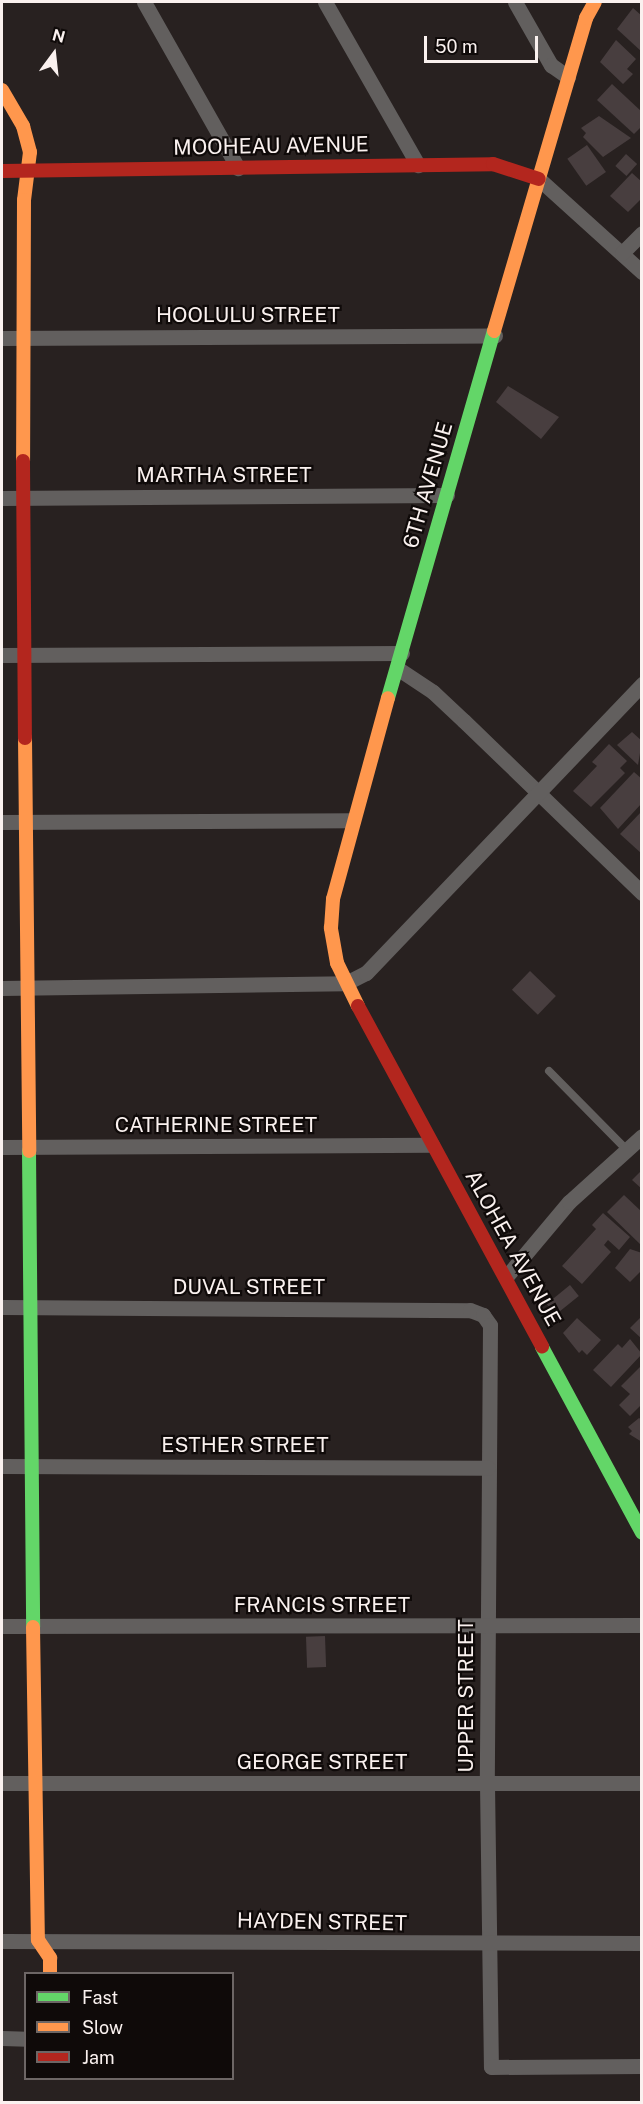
<!DOCTYPE html>
<style>
body{margin:0}
#map{position:relative;width:643px;height:2104px;overflow:hidden;background:#282120;font-family:"Public Sans",sans-serif}
div>[style]{position:absolute}
[style*='--x']{left:calc(var(--x)*1px);top:calc(var(--y)*1px);width:calc(var(--w)*1px);rotate:calc(var(--a)*1deg)}
.building>*{inset:0;background:#483e3f;transform-origin:0 0}
.lane>*{height:8px;margin:-4px;padding:0 4px;transform-origin:4px;border-radius:4px;background:#625f5e}
.street>*{height:15px;margin:-7.5px;padding:0 7.5px;transform-origin:7.5px;border-radius:7.5px;background:#625f5e}
.fast>*{height:14px;margin:-7px;padding:0 7px;transform-origin:7px;border-radius:7px;background:#63d668}
.slow>*{height:14px;margin:-7px;padding:0 7px;transform-origin:7px;border-radius:7px;background:#ff974d}
.jam>*{height:14px;margin:-7px;padding:0 7px;transform-origin:7px;border-radius:7px;background:#b3261e}
span{translate:-50% -50%;white-space:nowrap;text-align:center;line-height:1.15;-webkit-text-stroke:4.5px #0f0a09;paint-order:stroke}
.street-label{font-size:21px;color:#faf1ef}
.frame{position:absolute;inset:0;border:3px solid #faf1ef;pointer-events:none}
.legend{position:absolute;left:24px;top:1972px;width:210px;height:108px;box-sizing:border-box;background:#0f0a09;border:2px solid #6d6665;margin:0;padding:8px 10px;list-style:none;font-size:18px;color:#faf1ef}
.legend li{display:flex;align-items:center;gap:12px;height:30px}
.legend b{width:30px;border:2px solid #6d6665}
.north{position:absolute;left:24px;top:24px;width:60px;height:60px;-webkit-text-stroke:4px #0f0a09;paint-order:stroke;rotate:15deg;font-size:16px;font-weight:700;line-height:24px;text-align:center;color:#faf1ef}
.north::after{content:'';display:block;margin:auto;width:21px;height:27px;background:#faf1ef;clip-path:polygon(50% 0,100% 100%,50% 72%,0 100%)}
.scale{position:absolute;left:424px;top:36px;width:114px;height:27px;box-sizing:border-box;border:3px solid #faf1ef;border-top:0;padding-left:8px;font-size:18px;line-height:21px;white-space:nowrap;color:#faf1ef;-webkit-text-stroke:4px #0f0a09;paint-order:stroke}
</style>
<div id="map">
<div class="building">
<div style="clip-path:polygon(633px 8px,642px 16px,642px 52px,617px 29px)"></div>
<div style="clip-path:polygon(616px 40px,636px 59px,627px 69px,633px 74px,623px 84px,600px 62px)"></div>
<div style="clip-path:polygon(612px 84px,642px 112px,642px 126px,634px 134px,597px 100px)"></div>
<div style="clip-path:polygon(599px 116px,631px 138px,603px 157px,583px 137px,586px 133px,581px 128px)"></div>
<div style="left:587px;top:145px;width:33px;height:24px;rotate:55deg"></div>
<div style="left:626px;top:154px;width:15px;height:16px;rotate:42deg"></div>
<div style="clip-path:polygon(632px 173px,642px 182px,642px 198px,628px 212px,610px 196px)"></div>
<div style="clip-path:polygon(508px 386px,559px 417px,541px 439px,496px 402px)"></div>
<div style="clip-path:polygon(632px 732px,642px 741px,638px 765px,617px 745px)"></div>
<div style="clip-path:polygon(609px 744px,627px 761px,620px 768px,625px 773px,591px 807px,573px 791px,597px 766px,592px 762px)"></div>
<div style="clip-path:polygon(634px 772px,642px 779px,642px 803px,618px 829px,600px 808px)"></div>
<div style="clip-path:polygon(642px 811px,642px 854px,620px 834px)"></div>
<div style="left:530px;top:971px;width:36px;height:26px;rotate:44deg"></div>
<div style="clip-path:polygon(642px 1170px,642px 1189px,632px 1180px)"></div>
<div style="clip-path:polygon(624px 1195px,642px 1212px,642px 1246px,607px 1212px)"></div>
<div style="clip-path:polygon(603px 1213px,630px 1237px,619px 1250px,608px 1240px,604px 1245px,611px 1252px,582px 1284px,562px 1266px,596px 1229px,592px 1225px)"></div>
<div style="clip-path:polygon(630px 1249px,642px 1253px,642px 1270px,630px 1282px,615px 1268px)"></div>
<div style="left:570px;top:1285px;width:14px;height:30px;rotate:51deg"></div>
<div style="clip-path:polygon(642px 1316px,642px 1339px,630px 1328px)"></div>
<div style="clip-path:polygon(577px 1318px,601px 1340px,587px 1355px,582px 1350px,579px 1353px,563px 1333px)"></div>
<div style="clip-path:polygon(630px 1339px,642px 1354px,611px 1387px,593px 1370px,618px 1344px,622px 1348px)"></div>
<div style="clip-path:polygon(642px 1365px,642px 1404px,630px 1416px,619px 1405px,630px 1394px,621px 1386px)"></div>
<div style="clip-path:polygon(639px 1418px,642px 1420px,642px 1442px,629px 1434px,632px 1431px,628px 1427px)"></div>
<div style="left:325px;top:1636px;width:31px;height:19px;rotate:88deg"></div>
</div>
<div class="lane">
<div style="--x:549;--y:1071;--w:110;--a:45.4"></div>
</div>
<div class="street">
<div style="--x:144;--y:2;--w:191;--a:60.5"></div>
<div style="--x:325;--y:2;--w:188;--a:60.3"></div>
<div style="--x:515;--y:2;--w:73;--a:60.3"></div>
<div style="--x:551;--y:65;--w:21;--a:35"></div>
<div style="--x:539;--y:179;--w:139;--a:42.1"></div>
<div style="--x:622;--y:253;--w:28;--a:-45"></div>
<div style="--x:2;--y:338;--w:493;--a:-0.3"></div>
<div style="--x:2;--y:498;--w:445;--a:-0.4"></div>
<div style="--x:2;--y:655;--w:400;--a:-0.3"></div>
<div style="--x:397;--y:668;--w:43;--a:33.7"></div>
<div style="--x:433;--y:692;--w:42;--a:43.1"></div>
<div style="--x:464;--y:721;--w:248;--a:44"></div>
<div style="--x:2;--y:822;--w:351;--a:-0.3"></div>
<div style="--x:2;--y:988;--w:344;--a:-0.8"></div>
<div style="--x:346;--y:983;--w:22;--a:-27"></div>
<div style="--x:366;--y:973;--w:400;--a:-46.3"></div>
<div style="--x:2;--y:1147;--w:430;--a:-0.3"></div>
<div style="--x:506;--y:1277;--w:98;--a:-50"></div>
<div style="--x:569;--y:1202;--w:98;--a:-42.1"></div>
<div style="--x:2;--y:1307;--w:468;--a:0.4"></div>
<div style="--x:470;--y:1310;--w:14;--a:21"></div>
<div style="--x:483;--y:1315;--w:12;--a:55"></div>
<div style="--x:490;--y:1325;--w:459;--a:90.4"></div>
<div style="--x:487;--y:1784;--w:283;--a:89.2"></div>
<div style="--x:491;--y:2067;--w:151;--a:-0.4"></div>
<div style="--x:2;--y:1466;--w:486;--a:0.2"></div>
<div style="--x:2;--y:1626;--w:640;--a:-0.09"></div>
<div style="--x:2;--y:1783;--w:640;--a:0"></div>
<div style="--x:2;--y:1941;--w:640;--a:0.18"></div>
<div style="--x:2;--y:2038;--w:24;--a:2"></div>
</div>
<div class="fast">
<div style="--x:388;--y:698;--w:382;--a:-73.9"></div>
<div style="--x:29;--y:1151;--w:476;--a:89.5"></div>
<div style="--x:542;--y:1347;--w:211;--a:61.7"></div>
</div>
<div class="slow">
<div style="--x:2;--y:90;--w:42;--a:59.7"></div>
<div style="--x:23;--y:126;--w:27;--a:75"></div>
<div style="--x:30;--y:152;--w:48;--a:97.1"></div>
<div style="--x:24;--y:200;--w:261;--a:90.2"></div>
<div style="--x:494;--y:331;--w:326;--a:-73.6"></div>
<div style="--x:586;--y:18;--w:18;--a:-61"></div>
<div style="--x:25;--y:738;--w:413;--a:89.4"></div>
<div style="--x:358;--y:1006;--w:48;--a:-116"></div>
<div style="--x:337;--y:963;--w:36;--a:-100"></div>
<div style="--x:331;--y:928;--w:29;--a:-86"></div>
<div style="--x:333;--y:899;--w:208;--a:-74.7"></div>
<div style="--x:33;--y:1627;--w:313;--a:89.1"></div>
<div style="--x:38;--y:1940;--w:22;--a:56"></div>
<div style="--x:50;--y:1958;--w:16;--a:90"></div>
</div>
<div class="jam">
<div style="--x:2;--y:171;--w:491;--a:-0.8"></div>
<div style="--x:493;--y:164;--w:48;--a:18.1"></div>
<div style="--x:23;--y:461;--w:277;--a:89.6"></div>
<div style="--x:358;--y:1006;--w:387;--a:61.6"></div>
</div>
<div class="street-label">
<span style="left:271px;top:146px;rotate:-1deg">MOOHEAU AVENUE</span>
<span style="left:248px;top:315px">HOOLULU STREET</span>
<span style="left:224px;top:475px">MARTHA STREET</span>
<span style="left:428px;top:485px;rotate:-74deg">6TH AVENUE</span>
<span style="left:216px;top:1125px">CATHERINE STREET</span>
<span style="left:513px;top:1248px;rotate:61deg">ALOHEA AVENUE</span>
<span style="left:249px;top:1287px">DUVAL STREET</span>
<span style="left:245px;top:1445px">ESTHER STREET</span>
<span style="left:322px;top:1605px">FRANCIS STREET</span>
<span style="left:466px;top:1696px;rotate:-90deg">UPPER STREET</span>
<span style="left:322px;top:1762px">GEORGE STREET</span>
<span style="left:322px;top:1922px;rotate:1deg">HAYDEN STREET</span>
</div>
<div class="frame"></div>
<ul class="legend">
<li><b style="height:8px;background:#63d668"></b>Fast</li>
<li><b style="height:8px;background:#ff974d"></b>Slow</li>
<li><b style="height:8px;background:#b3261e"></b>Jam</li>
</ul>
<div class="north">N</div>
<div class="scale">50 m</div>
</div>
